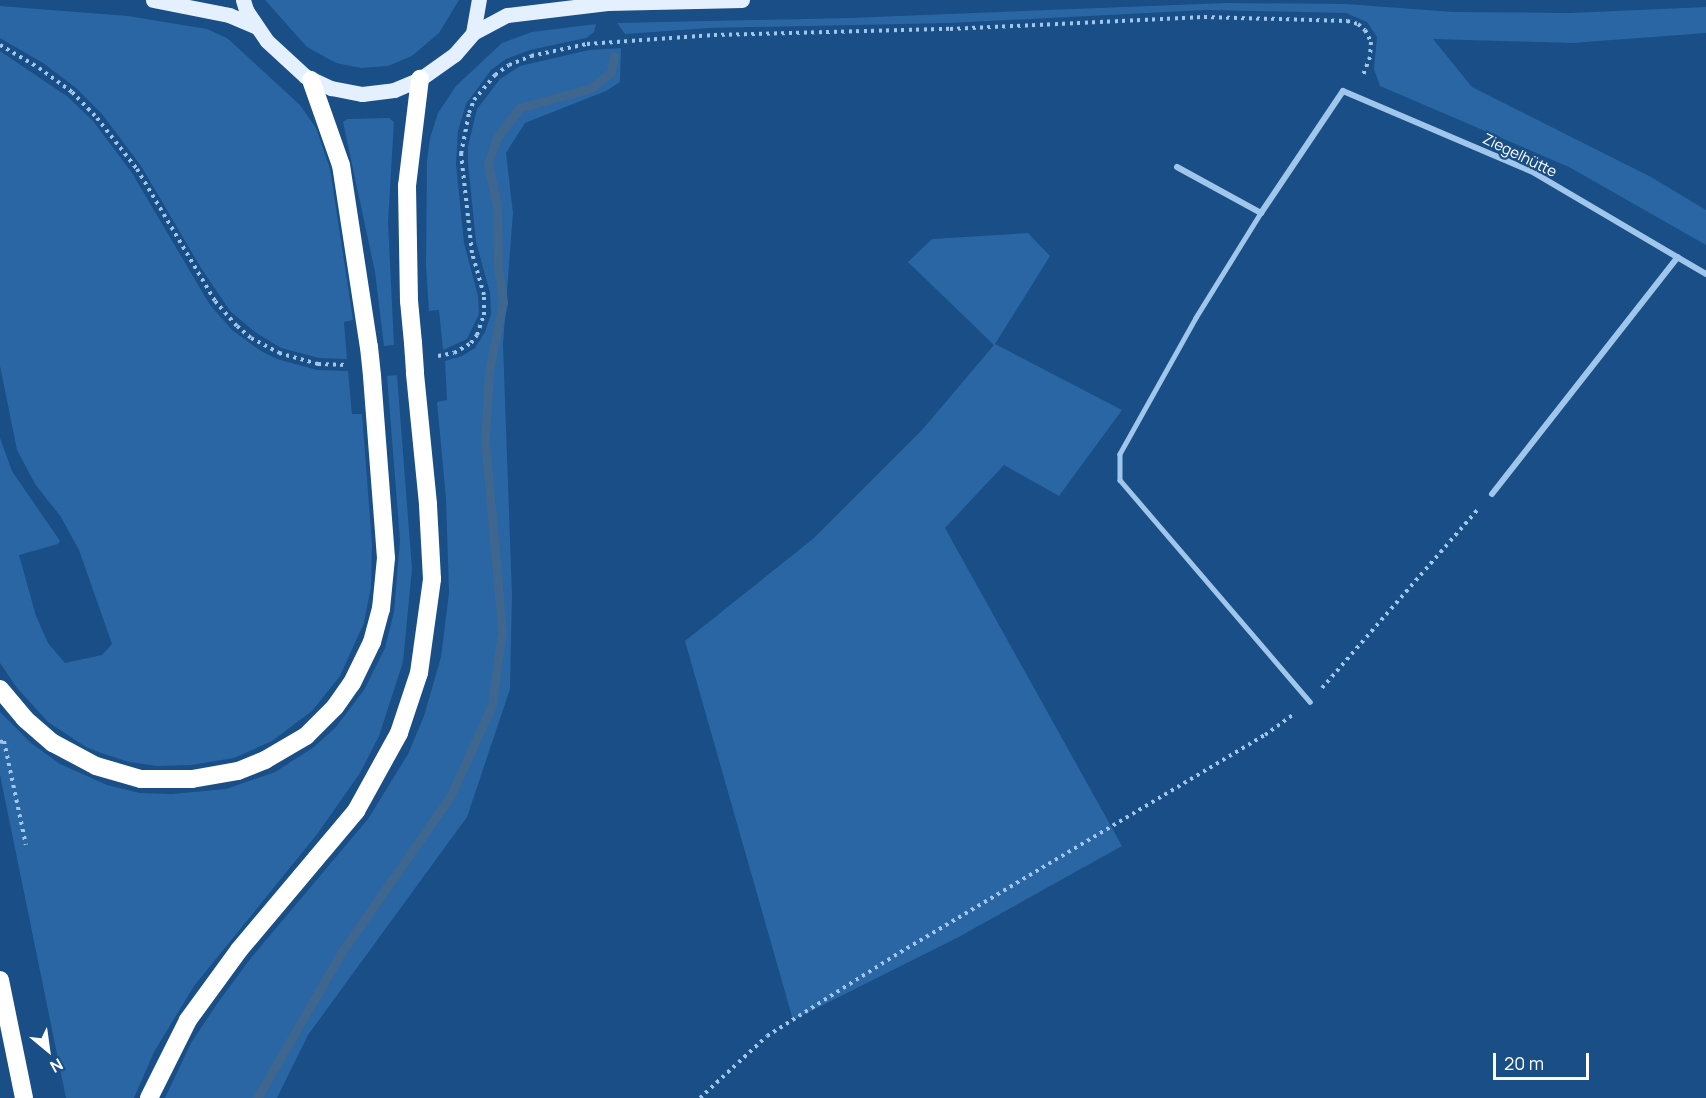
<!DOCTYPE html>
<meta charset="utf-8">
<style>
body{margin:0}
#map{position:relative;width:1706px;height:1098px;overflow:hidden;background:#194e86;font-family:Manrope,sans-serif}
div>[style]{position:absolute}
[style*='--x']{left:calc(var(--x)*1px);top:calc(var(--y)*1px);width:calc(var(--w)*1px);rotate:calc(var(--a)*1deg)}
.green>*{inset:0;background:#2966a3}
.stream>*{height:9px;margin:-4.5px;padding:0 4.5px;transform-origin:4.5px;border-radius:4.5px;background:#3e668f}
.path>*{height:4px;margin-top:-2px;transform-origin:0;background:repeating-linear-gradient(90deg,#a0c6ec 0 3px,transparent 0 7.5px)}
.service>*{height:4.5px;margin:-2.25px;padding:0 2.25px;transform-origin:2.25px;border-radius:2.25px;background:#a0c6ec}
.minor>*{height:6px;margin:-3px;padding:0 3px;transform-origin:3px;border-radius:3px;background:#a0c6ec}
.primary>*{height:15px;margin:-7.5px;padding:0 7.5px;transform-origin:7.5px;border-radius:7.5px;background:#e5f0ff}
.motorway>*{height:18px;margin:-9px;padding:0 9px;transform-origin:9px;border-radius:9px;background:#fff}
.motorway-bridge>*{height:18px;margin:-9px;padding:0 9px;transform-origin:9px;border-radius:9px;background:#fff}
span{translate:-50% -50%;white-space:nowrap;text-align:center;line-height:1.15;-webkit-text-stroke:4.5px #194e86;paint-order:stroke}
.street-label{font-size:15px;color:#fff}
.north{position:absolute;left:18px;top:1020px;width:60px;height:60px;-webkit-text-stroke:4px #194e86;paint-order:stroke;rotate:151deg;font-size:16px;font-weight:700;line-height:24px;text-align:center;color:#fff}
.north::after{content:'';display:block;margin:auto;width:21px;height:27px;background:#fff;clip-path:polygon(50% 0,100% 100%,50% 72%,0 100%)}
.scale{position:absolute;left:1493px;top:1053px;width:96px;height:27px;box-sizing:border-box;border:3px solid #fff;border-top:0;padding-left:8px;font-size:18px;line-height:21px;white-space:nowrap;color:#fff;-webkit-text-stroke:4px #194e86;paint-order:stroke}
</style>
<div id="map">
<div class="green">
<div style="clip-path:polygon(265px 0,459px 0,439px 33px,412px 56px,388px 66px,361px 68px,336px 63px,307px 47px)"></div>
<div style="clip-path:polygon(1226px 3px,1346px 4px,1453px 12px,1570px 13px,1706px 7px,1706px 33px,1572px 43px,1433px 39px,1472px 87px,1651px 177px,1706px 210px,1706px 245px,1569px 167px,1380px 86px,1374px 69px,1377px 37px,1367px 22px,1346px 13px,1206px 10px,950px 23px,709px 28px,625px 34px,617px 23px,849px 18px)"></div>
<div style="clip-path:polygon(0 6px,128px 16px,207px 29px,227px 38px,300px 105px,316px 128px,330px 169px,353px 320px,344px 322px,347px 359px,319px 358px,281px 348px,255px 332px,230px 311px,201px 268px,141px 166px,102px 114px,76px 88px,43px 63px,0 38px)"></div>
<div style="clip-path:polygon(596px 24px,594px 32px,586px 38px,530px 50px,506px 59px,491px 70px,466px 104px,458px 131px,456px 164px,464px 243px,478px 296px,479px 314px,467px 339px,443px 350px,439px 310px,429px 311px,426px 266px,427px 161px,430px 138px,438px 113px,456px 86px,502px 43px,532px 32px)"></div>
<div style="clip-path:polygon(621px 48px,620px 82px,606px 91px,525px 123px,506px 153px,513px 213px,503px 344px,512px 595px,510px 689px,467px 817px,308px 1035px,277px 1098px,165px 1098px,191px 1043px,217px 1004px,250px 959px,368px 819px,408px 754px,424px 716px,441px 657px,449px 593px,446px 499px,437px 402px,447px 400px,445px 361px,462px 356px,475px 348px,485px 332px,491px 314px,490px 293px,476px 242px,468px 163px,468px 146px,477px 109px,500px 79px,520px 66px,589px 50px)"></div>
<div style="clip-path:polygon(0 51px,68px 97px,93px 121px,132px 173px,210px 305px,232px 330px,261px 351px,277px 359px,317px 370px,348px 371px,352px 414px,362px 414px,372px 543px,371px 587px,364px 623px,340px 676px,312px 711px,272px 741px,234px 758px,191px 765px,157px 766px,129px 762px,101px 753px,86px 747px,48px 722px,17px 688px,0 663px,0 438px,12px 471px,60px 541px,58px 544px,19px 555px,36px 616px,48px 643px,65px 663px,102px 655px,112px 644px,79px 550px,61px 517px,35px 484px,17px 450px,0 366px)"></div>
<div style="clip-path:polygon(389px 118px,394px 122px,388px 222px,394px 345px,384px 346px,375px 272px,343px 122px,347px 119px)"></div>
<div style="clip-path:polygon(1028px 233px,1050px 256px,995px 344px,1122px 410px,1059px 496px,1004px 465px,945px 528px,1122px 846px,955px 939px,793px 1020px,685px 641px,814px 538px,922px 430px,994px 345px,908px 262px,932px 239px)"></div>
<div style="clip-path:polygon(397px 375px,412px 569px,403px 662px,379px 736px,360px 773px,318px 833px,194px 986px,154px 1052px,134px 1098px,66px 1098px,0 775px,0 712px,31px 743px,60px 764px,107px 785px,140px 793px,172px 794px,226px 789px,275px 772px,314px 747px,336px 727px,364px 690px,385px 648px,394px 612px,400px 541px,387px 376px)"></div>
</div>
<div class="stream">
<div style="--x:257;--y:1098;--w:168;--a:-59.9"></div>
<div style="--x:341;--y:953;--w:190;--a:-55.1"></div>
<div style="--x:450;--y:797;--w:101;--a:-65.5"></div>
<div style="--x:492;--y:705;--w:76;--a:-82.4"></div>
<div style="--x:502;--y:630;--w:190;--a:-95.1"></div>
<div style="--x:485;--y:441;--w:70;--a:-86.7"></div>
<div style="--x:489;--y:371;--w:70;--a:-78.5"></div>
<div style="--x:503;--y:302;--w:36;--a:-98"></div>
<div style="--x:498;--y:266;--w:60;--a:-91"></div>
<div style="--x:497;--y:206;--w:43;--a:-102.1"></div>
<div style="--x:488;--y:164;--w:26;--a:-72"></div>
<div style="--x:496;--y:139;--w:39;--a:-53"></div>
<div style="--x:519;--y:108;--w:75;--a:-15.5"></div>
<div style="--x:591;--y:88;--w:26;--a:-39"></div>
<div style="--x:611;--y:72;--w:16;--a:-79"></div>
</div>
<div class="path">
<div style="--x:0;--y:45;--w:45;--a:30.5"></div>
<div style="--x:39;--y:68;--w:41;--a:36"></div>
<div style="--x:72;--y:92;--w:36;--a:46"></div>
<div style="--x:97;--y:118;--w:65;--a:51.9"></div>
<div style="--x:137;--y:169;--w:153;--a:59.4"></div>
<div style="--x:215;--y:301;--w:33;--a:49"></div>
<div style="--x:237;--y:326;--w:18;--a:41"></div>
<div style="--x:251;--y:338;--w:32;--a:28"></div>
<div style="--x:279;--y:353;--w:41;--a:15.8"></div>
<div style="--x:318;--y:364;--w:29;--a:2"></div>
<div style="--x:438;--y:356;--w:16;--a:-11"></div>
<div style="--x:454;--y:353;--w:20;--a:-30"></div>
<div style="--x:471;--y:343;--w:10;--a:-53"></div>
<div style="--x:477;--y:335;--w:21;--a:-71"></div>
<div style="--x:484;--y:315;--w:20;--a:-90"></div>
<div style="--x:484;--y:295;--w:44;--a:-105.9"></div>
<div style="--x:472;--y:253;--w:100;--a:-96.3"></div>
<div style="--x:461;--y:154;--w:42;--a:-79"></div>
<div style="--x:469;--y:113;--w:14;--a:-69"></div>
<div style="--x:474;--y:100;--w:33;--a:-50"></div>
<div style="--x:495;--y:75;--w:17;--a:-36"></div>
<div style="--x:509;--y:65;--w:24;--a:-22"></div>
<div style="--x:531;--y:56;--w:57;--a:-12.1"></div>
<div style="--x:587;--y:44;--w:127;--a:-4.1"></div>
<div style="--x:714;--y:35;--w:236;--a:-1.5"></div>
<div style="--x:950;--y:29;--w:254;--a:-2.7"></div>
<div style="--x:1204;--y:17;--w:143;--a:1.6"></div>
<div style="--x:1347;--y:21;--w:11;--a:15"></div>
<div style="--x:1358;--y:24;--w:9;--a:41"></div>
<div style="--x:1365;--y:30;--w:13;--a:63"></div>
<div style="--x:1371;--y:42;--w:15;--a:94"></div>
<div style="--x:1370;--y:57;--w:22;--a:111"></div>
<div style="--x:1322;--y:688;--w:239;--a:-48.9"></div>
<div style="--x:0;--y:742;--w:4;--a:-14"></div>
<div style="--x:4;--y:741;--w:106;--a:78.1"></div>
<div style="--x:700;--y:1098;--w:91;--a:-42.8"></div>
<div style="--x:767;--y:1036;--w:150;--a:-32.2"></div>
<div style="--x:894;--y:956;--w:432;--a:-30.8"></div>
<div style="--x:1265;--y:735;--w:37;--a:-36"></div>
</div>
<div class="service">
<div style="--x:1261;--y:213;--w:123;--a:121.8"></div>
<div style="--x:1196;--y:318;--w:156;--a:119.2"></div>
<div style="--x:1120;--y:454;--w:26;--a:90"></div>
<div style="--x:1120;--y:480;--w:292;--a:49.4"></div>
</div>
<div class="minor">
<div style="--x:1177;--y:167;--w:96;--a:28.7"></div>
<div style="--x:1261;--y:213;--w:147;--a:-56.1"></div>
<div style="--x:1343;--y:91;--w:204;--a:23.1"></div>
<div style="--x:1531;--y:171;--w:203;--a:30.5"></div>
<div style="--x:1492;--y:494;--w:301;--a:-51.9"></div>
</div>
<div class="primary">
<div style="--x:153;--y:0;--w:77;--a:11.2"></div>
<div style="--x:229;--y:15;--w:30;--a:23"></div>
<div style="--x:243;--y:0;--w:10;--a:73"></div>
<div style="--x:246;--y:10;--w:37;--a:56"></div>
<div style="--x:267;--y:41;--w:52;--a:42.6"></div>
<div style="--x:305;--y:76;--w:29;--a:25"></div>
<div style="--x:331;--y:88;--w:32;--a:11"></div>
<div style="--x:362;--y:94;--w:32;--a:-7"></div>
<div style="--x:394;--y:90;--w:28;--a:-23"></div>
<div style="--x:420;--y:79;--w:43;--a:-35.5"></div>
<div style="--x:455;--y:54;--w:28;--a:-49"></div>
<div style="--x:473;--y:33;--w:38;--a:-28"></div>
<div style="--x:507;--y:15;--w:101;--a:-6.8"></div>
<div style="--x:607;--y:3;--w:135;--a:-1.3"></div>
<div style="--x:473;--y:33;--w:34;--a:-80"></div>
</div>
<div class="motorway">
<div style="--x:311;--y:80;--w:90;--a:70.6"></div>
<div style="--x:341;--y:165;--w:184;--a:81.3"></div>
<div style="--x:413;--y:343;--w:42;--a:-95.4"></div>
<div style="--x:409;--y:301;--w:115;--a:-91"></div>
<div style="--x:407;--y:186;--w:108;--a:-83.1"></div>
<div style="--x:0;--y:689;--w:39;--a:50"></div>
<div style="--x:25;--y:719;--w:37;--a:41"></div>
<div style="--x:53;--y:743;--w:49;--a:28.1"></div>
<div style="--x:96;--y:766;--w:47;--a:16.1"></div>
<div style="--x:141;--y:779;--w:51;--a:0"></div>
<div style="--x:192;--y:779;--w:47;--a:-9.9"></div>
<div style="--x:238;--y:771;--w:29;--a:-22"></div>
<div style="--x:265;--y:760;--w:48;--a:-30.3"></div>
<div style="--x:306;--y:736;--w:41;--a:-45"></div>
<div style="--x:335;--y:707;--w:29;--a:-55"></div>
<div style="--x:352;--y:683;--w:46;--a:-64"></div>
<div style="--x:372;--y:642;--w:34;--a:-75"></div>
<div style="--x:381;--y:609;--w:51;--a:-84.4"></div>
<div style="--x:386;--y:558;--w:182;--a:-94.4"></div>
<div style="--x:0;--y:980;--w:120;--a:78.5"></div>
<div style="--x:149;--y:1098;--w:87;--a:-63.4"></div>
<div style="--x:188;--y:1020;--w:87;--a:-53.9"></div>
<div style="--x:239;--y:950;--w:182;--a:-49.9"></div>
<div style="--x:356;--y:811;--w:89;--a:-61.1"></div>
<div style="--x:399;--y:733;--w:63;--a:-71.6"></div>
<div style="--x:419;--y:673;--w:95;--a:-82.1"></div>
<div style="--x:432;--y:579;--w:75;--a:-93.1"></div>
<div style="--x:428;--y:504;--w:132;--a:-95.7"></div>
</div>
<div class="motorway-bridge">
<div style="--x:413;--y:343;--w:30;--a:86"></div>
<div style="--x:369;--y:347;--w:30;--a:84"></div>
</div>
<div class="street-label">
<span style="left:1520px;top:155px;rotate:26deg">Ziegelhütte</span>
</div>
<div class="north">N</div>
<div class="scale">20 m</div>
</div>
